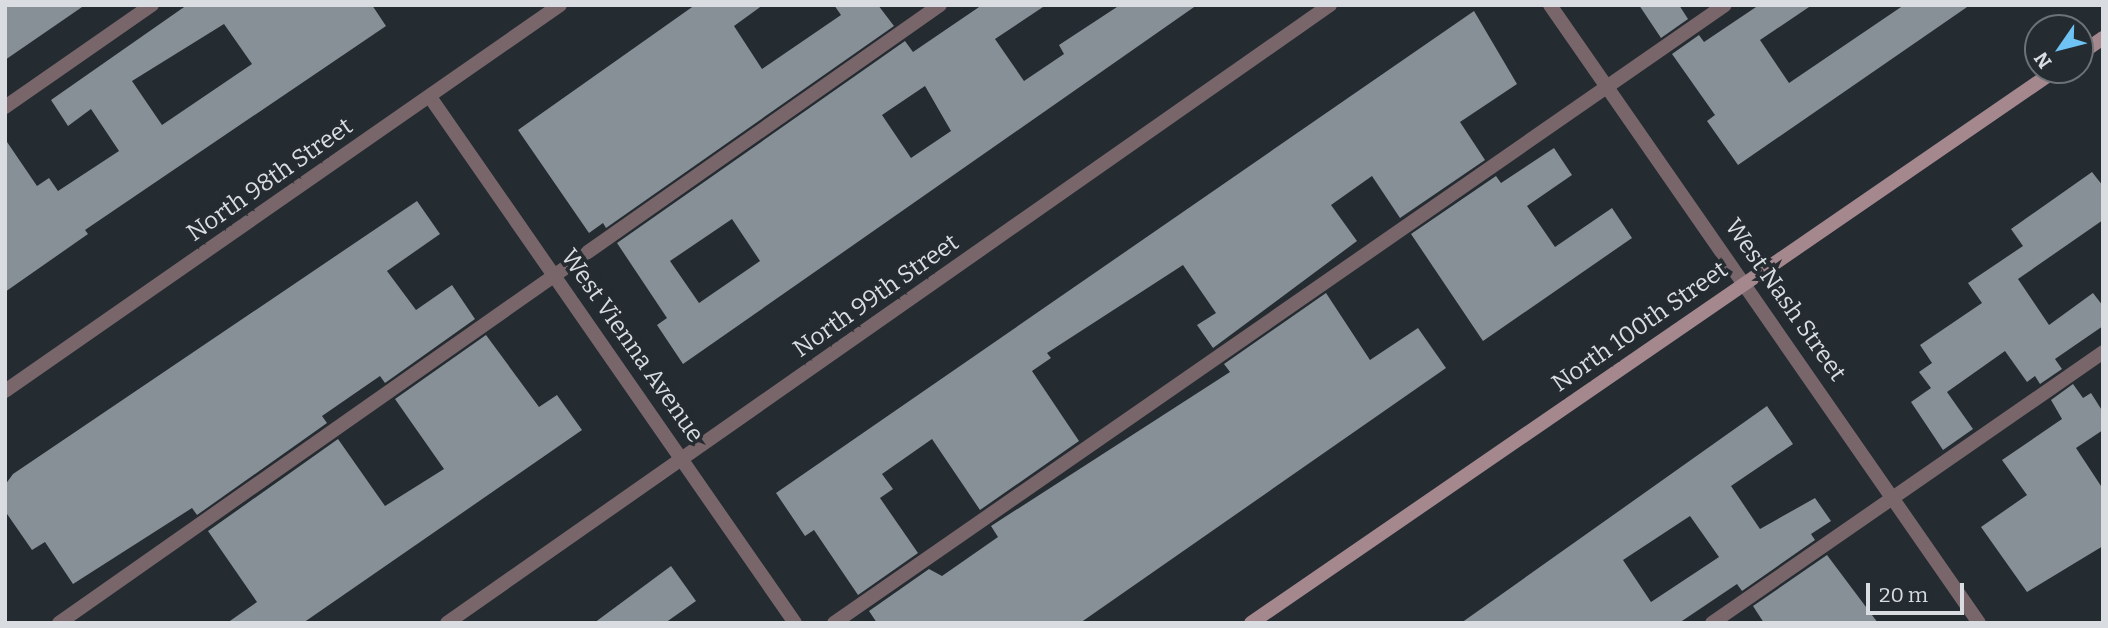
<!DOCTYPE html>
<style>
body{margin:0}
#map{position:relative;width:2108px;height:628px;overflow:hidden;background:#242b31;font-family:Bitter,serif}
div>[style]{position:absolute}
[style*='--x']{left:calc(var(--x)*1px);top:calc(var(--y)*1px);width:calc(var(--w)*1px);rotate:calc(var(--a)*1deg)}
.building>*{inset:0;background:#878f97}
.lane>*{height:14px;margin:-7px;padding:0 7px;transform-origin:7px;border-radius:7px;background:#78666a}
.street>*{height:14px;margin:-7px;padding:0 7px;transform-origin:7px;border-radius:7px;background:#78666a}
.secondary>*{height:14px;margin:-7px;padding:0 7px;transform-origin:7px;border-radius:7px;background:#a4888e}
span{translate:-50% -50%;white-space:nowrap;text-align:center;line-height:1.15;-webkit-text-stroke:7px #242b31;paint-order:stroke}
.street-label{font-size:24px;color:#d9dde1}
.frame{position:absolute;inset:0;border:7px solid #d9dde1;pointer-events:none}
.north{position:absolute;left:2024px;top:14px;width:70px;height:70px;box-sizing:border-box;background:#242b31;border:2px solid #6c7277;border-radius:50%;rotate:235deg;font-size:19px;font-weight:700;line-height:28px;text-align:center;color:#d9dde1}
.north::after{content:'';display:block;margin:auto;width:24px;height:32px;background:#6fc2f4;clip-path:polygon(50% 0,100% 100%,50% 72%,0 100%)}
.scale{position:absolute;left:1866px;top:583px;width:98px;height:32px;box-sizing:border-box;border:4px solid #d9dde1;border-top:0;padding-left:9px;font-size:21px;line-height:24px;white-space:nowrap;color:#d9dde1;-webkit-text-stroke:5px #242b31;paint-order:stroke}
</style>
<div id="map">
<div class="building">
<div style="clip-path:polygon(5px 5px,85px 5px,5px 60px)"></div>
<div style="clip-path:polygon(evenodd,187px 5px,372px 5px,386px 26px,85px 230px,88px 234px,5px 292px,5px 139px,37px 186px,49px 178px,58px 191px,119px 151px,91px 109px,68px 126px,51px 100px,187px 5px,224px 24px,252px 64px,162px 125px,132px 81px,224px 24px)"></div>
<div style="clip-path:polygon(695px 5px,763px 5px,734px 26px,762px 69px,841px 15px,834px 5px,878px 5px,894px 26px,606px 228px,603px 223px,589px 233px,518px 130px)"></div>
<div style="clip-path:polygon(evenodd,982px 5px,1046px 5px,995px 39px,1024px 81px,1064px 54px,1059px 45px,1120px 5px,1197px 5px,683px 364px,657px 325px,667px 318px,617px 243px,905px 41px,913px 52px,982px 5px,925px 86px,951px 131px,911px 158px,882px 115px,925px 86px,982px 5px,732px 219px,760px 261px,699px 303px,670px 261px,732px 219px)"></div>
<div style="clip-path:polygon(1639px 5px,1679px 5px,1688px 19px,1661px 38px)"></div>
<div style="clip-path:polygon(1759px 5px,1812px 5px,1760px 40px,1789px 83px,1904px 5px,1970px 5px,1738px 165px,1707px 121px,1715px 115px,1672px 54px,1699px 35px,1704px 42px)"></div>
<div style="clip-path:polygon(1474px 11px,1517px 84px,1460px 122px,1485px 160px,1400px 218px,1372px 176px,1331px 205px,1357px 241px,1213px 348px,1197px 325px,1216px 313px,1183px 265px,1047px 353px,1051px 358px,1032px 371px,1079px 441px,980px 510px,932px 439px,882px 474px,893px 489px,880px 498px,918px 553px,858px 595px,814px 530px,805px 536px,776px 493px)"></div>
<div style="clip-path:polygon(1554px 148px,1572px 175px,1527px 206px,1555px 247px,1612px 208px,1632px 238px,1483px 341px,1411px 234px,1496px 176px,1501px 183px)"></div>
<div style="clip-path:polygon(2092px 172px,2103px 186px,2103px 220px,2018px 279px,2049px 325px,2093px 293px,2103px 306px,2103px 326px,2055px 359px,2062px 369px,2040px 384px,2035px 376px,2027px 382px,2005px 351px,1947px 392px,1973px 429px,1943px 450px,1911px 402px,1931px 388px,1919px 372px,1932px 363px,1920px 345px,1982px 303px,1968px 283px,2023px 246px,2011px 229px)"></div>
<div style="clip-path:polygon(417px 201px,440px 234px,387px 271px,416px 310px,452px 285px,475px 319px,385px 383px,380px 376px,322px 416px,327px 423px,197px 515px,192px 508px,73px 584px,45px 542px,32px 550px,5px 511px,5px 485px,13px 474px)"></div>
<div style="clip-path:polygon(1326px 293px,1370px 360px,1418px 328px,1446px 368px,1080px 623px,877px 623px,869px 611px,929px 569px,942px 576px,998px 537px,991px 526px,1230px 372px,1224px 364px)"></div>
<div style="clip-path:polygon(486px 335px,539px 407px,557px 395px,582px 430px,303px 623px,227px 623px,257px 602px,208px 531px,338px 439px,385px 506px,444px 469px,395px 399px)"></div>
<div style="clip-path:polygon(2073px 384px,2083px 398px,2091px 393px,2103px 412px,2103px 430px,2076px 448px,2103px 489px,2103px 546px,2027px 592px,1981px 527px,2027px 495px,2002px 460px,2062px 419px,2051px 400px)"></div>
<div style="clip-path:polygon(evenodd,1767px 406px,1793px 444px,1731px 486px,1760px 529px,1815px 498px,1831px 521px,1811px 534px,1815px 540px,1742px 591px,1737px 584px,1679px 623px,1461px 623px,1767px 406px,1690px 516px,1719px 557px,1651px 602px,1623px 560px,1690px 516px)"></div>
<div style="clip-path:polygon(1827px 555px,1878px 623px,1764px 623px,1753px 606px)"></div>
<div style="clip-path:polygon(671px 566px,696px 601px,665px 623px,594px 623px)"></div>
</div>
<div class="lane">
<div style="--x:5;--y:107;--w:179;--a:-34.8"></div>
<div style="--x:59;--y:623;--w:1076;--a:-35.05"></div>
<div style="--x:834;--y:623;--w:1084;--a:-34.75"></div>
<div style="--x:1712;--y:623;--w:476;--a:-34.7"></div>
</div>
<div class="street">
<div style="--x:1550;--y:5;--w:752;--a:55.23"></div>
<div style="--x:430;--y:97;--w:640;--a:55.24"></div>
<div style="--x:5;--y:391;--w:676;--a:-34.82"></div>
<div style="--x:447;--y:623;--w:1078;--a:-34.99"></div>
</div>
<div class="secondary">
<div style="--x:2080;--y:54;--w:28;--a:-35"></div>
<div style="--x:1251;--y:623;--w:977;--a:-34.49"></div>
</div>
<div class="street-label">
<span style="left:270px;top:180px;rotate:-35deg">North 98th Street</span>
<span style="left:876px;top:296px;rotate:-35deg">North 99th Street</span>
<span style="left:1785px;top:300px;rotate:55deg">West Nash Street</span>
<span style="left:1640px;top:327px;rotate:-35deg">North 100th Street</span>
<span style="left:632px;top:346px;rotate:55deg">West Vienna Avenue</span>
</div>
<div class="frame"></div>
<div class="north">N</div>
<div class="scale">20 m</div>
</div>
